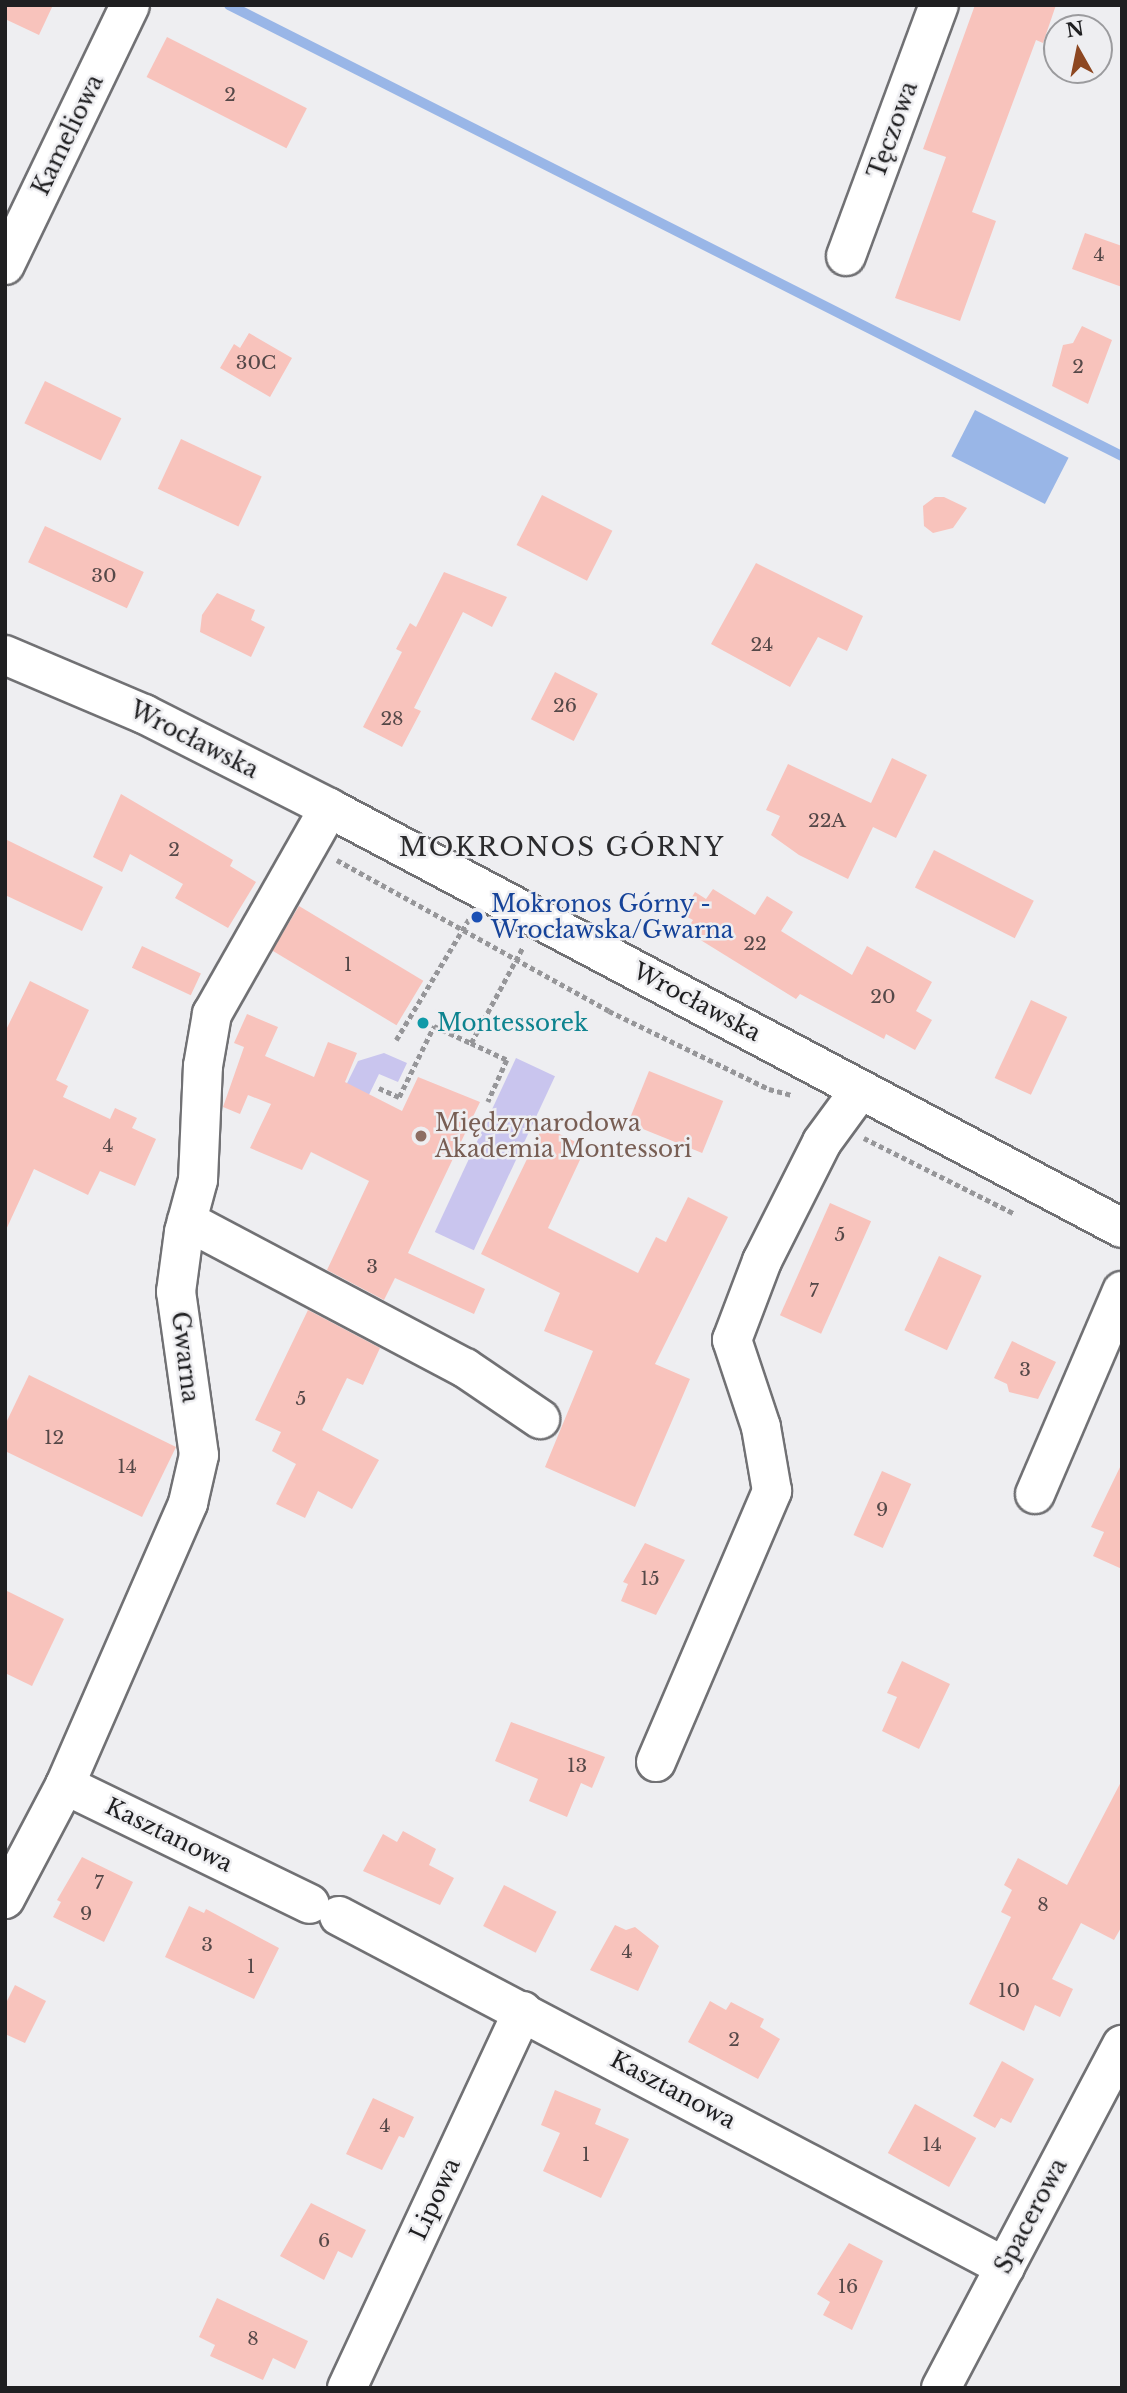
<!DOCTYPE html>
<meta charset="utf-8">
<style>
body{margin:0}
#map{position:relative;width:1127px;height:2393px;overflow:hidden;background:#eeeef1;font-family:"Libre Baskerville",serif}
div>[style]{position:absolute}
[style*='--x']{left:calc(var(--x)*1px);top:calc(var(--y)*1px);width:calc(var(--w)*1px);rotate:calc(var(--a)*1deg)}
.green>*{inset:0;background:#c9c5ee;transform-origin:0 0}
.water>*{inset:0;background:#99b6e7;transform-origin:0 0}
.stream>*{height:10px;margin:-5px;padding:0 5px;transform-origin:5px;border-radius:5px;background:#99b6e7}
.building>*{inset:0;background:#f8c3bc;transform-origin:0 0}
.path>*{height:4.5px;margin-top:-2.25px;transform-origin:0;background:repeating-linear-gradient(90deg,#969699 0 5px,transparent 0 8.5px)}
.roads{filter:drop-shadow(2px 0 #717174) drop-shadow(-2px 0 #717174) drop-shadow(0 2px #717174) drop-shadow(0 -2px #717174)}
.minor>*{height:38px;margin:-19px;padding:0 19px;transform-origin:19px;border-radius:19px;background:#fff}
.dots>*{width:19px;height:19px;translate:-50% -50%;box-sizing:border-box;border:4px solid #eeeef1;border-radius:50%}
span{translate:-50% -50%;white-space:nowrap;text-align:center;line-height:1.15;-webkit-text-stroke:5px #eeeef1;paint-order:stroke}
.number-label{font-size:19px;color:#554848}
.number-label span{-webkit-text-stroke-width:0}
.street-label{font-size:23px;color:#1f1f21}
.transit-label{font-size:23px;color:#164399}
.left{translate:0 -50%;text-align:left}
.culture-label{font-size:23px;color:#0d838f}
.education-label{font-size:23px;color:#785e54}
.quarter-label{font-size:26px;color:#2b2b2d;letter-spacing:2px}
.frame{position:absolute;inset:0;border:7px solid #1f1f21;pointer-events:none}
.north{position:absolute;left:1043px;top:14px;width:70px;height:70px;box-sizing:border-box;background:#eeeef1;border:2px solid #9b9b9e;border-radius:50%;rotate:351deg;font-size:19px;font-weight:700;line-height:28px;text-align:center;color:#1f1f21}
.north::after{content:'';display:block;margin:auto;width:24px;height:32px;background:#8d4721;clip-path:polygon(50% 0,100% 100%,50% 72%,0 100%)}
</style>
<div id="map">
<div class="green">
<div style="clip-path:polygon(384px 1053px,407px 1063px,398px 1082px,379px 1074px,336px 1163px,313px 1152px,358px 1061px)"></div>
<div style="left:516px;top:1058px;width:43px;height:192px;rotate:25deg"></div>
</div>
<div class="water">
<div style="left:975px;top:410px;width:105px;height:52px;rotate:27deg"></div>
</div>
<div class="stream">
<div style="--x:229;--y:5;--w:1000;--a:26.8"></div>
</div>
<div class="building">
<div style="clip-path:polygon(5px 5px,53px 5px,39px 35px,5px 19px)"></div>
<div style="clip-path:polygon(975px 5px,1056px 5px,1043px 43px,1036px 40px,972px 212px,996px 221px,960px 321px,895px 298px,946px 157px,923px 149px)"></div>
<div style="left:167px;top:37px;width:157px;height:45px;rotate:27deg"></div>
<div style="clip-path:polygon(1085px 233px,1122px 246px,1122px 287px,1072px 269px)"></div>
<div style="clip-path:polygon(1082px 326px,1112px 340px,1088px 404px,1052px 386px,1063px 345px,1073px 343px)"></div>
<div style="clip-path:polygon(249px 333px,292px 358px,270px 397px,220px 368px,234px 344px,240px 348px)"></div>
<div style="left:45px;top:381px;width:85px;height:47px;rotate:26deg"></div>
<div style="left:181px;top:439px;width:89px;height:55px;rotate:25deg"></div>
<div style="left:542px;top:495px;width:79px;height:56px;rotate:27deg"></div>
<div style="clip-path:polygon(944px 497px,967px 508px,953px 528px,933px 533px,924px 526px,923px 506px,935px 497px)"></div>
<div style="left:45px;top:526px;width:109px;height:40px;rotate:25deg"></div>
<div style="clip-path:polygon(756px 563px,863px 616px,847px 651px,818px 637px,790px 687px,711px 644px)"></div>
<div style="clip-path:polygon(444px 572px,507px 597px,492px 627px,463px 612px,414px 708px,421px 711px,402px 747px,363px 727px,402px 652px,396px 649px,410px 623px,416px 627px)"></div>
<div style="clip-path:polygon(217px 593px,255px 610px,251px 620px,265px 627px,251px 657px,200px 632px,202px 615px)"></div>
<div style="left:555px;top:672px;width:48px;height:53px;rotate:27deg"></div>
<div style="clip-path:polygon(892px 758px,927px 775px,896px 838px,873px 827px,848px 879px,799px 855px,771px 835px,780px 816px,766px 810px,788px 764px,871px 803px)"></div>
<div style="clip-path:polygon(121px 794px,233px 860px,230px 866px,256px 882px,228px 928px,175px 898px,183px 884px,130px 854px,122px 872px,93px 857px)"></div>
<div style="clip-path:polygon(5px 839px,103px 887px,82px 931px,5px 895px)"></div>
<div style="left:934px;top:850px;width:112px;height:42px;rotate:27deg"></div>
<div style="clip-path:polygon(713px 889px,755px 915px,767px 896px,793px 912px,781px 931px,852px 975px,867px 946px,932px 982px,916px 1011px,932px 1020px,915px 1050px,886px 1034px,884px 1039px,800px 994px,796px 999px,686px 931px,693px 920px,682px 914px,695px 892px,706px 899px)"></div>
<div style="left:299px;top:906px;width:145px;height:52px;rotate:31deg"></div>
<div style="left:142px;top:946px;width:65px;height:24px;rotate:25deg"></div>
<div style="clip-path:polygon(30px 981px,89px 1010px,56px 1080px,68px 1086px,63px 1097px,110px 1119px,115px 1108px,137px 1118px,132px 1128px,156px 1139px,135px 1186px,100px 1171px,88px 1195px,34px 1169px,5px 1232px,5px 1032px)"></div>
<div style="left:1031px;top:1000px;width:40px;height:86px;rotate:25deg"></div>
<div style="clip-path:polygon(247px 1014px,278px 1027px,265px 1056px,314px 1077px,328px 1042px,357px 1053px,345px 1082px,402px 1111px,418px 1077px,480px 1102px,408px 1253px,485px 1289px,474px 1314px,395px 1278px,384px 1300px,327px 1270px,369px 1181px,311px 1152px,302px 1170px,250px 1148px,271px 1104px,248px 1095px,240px 1114px,223px 1107px,244px 1047px,234px 1043px)"></div>
<div style="left:649px;top:1071px;width:80px;height:56px;rotate:22deg"></div>
<div style="clip-path:polygon(543px 1126px,586px 1147px,548px 1228px,638px 1273px,656px 1237px,666px 1242px,688px 1197px,728px 1217px,655px 1364px,690px 1379px,635px 1507px,545px 1467px,593px 1351px,544px 1331px,560px 1293px,481px 1254px)"></div>
<div style="left:830px;top:1203px;width:45px;height:123px;rotate:24deg"></div>
<div style="left:939px;top:1256px;width:47px;height:82px;rotate:25deg"></div>
<div style="clip-path:polygon(308px 1310px,380px 1348px,363px 1385px,347px 1378px,322px 1430px,379px 1460px,352px 1509px,318px 1491px,305px 1518px,276px 1504px,296px 1464px,272px 1451px,281px 1432px,255px 1420px)"></div>
<div style="clip-path:polygon(1012px 1341px,1056px 1362px,1038px 1399px,1009px 1392px,1007px 1384px,994px 1378px)"></div>
<div style="clip-path:polygon(29px 1375px,176px 1447px,142px 1517px,5px 1451px,5px 1425px)"></div>
<div style="clip-path:polygon(1122px 1463px,1122px 1569px,1093px 1556px,1104px 1532px,1091px 1527px)"></div>
<div style="left:882px;top:1471px;width:32px;height:70px;rotate:24deg"></div>
<div style="clip-path:polygon(645px 1543px,685px 1560px,656px 1615px,621px 1601px,628px 1584px,623px 1582px)"></div>
<div style="clip-path:polygon(5px 1590px,64px 1619px,32px 1686px,5px 1673px)"></div>
<div style="clip-path:polygon(902px 1661px,950px 1684px,919px 1749px,882px 1731px,897px 1697px,887px 1693px)"></div>
<div style="clip-path:polygon(511px 1722px,605px 1757px,592px 1788px,581px 1783px,567px 1817px,529px 1801px,538px 1779px,495px 1761px)"></div>
<div style="clip-path:polygon(1122px 1780px,1122px 1926px,1114px 1940px,1081px 1923px,1052px 1979px,1073px 1989px,1060px 2017px,1035px 2005px,1024px 2031px,969px 2004px,1011px 1917px,1001px 1912px,1012px 1890px,1004px 1885px,1018px 1858px,1067px 1885px)"></div>
<div style="clip-path:polygon(403px 1831px,436px 1849px,429px 1865px,454px 1878px,440px 1905px,363px 1871px,383px 1834px,397px 1842px)"></div>
<div style="clip-path:polygon(82px 1857px,133px 1882px,104px 1942px,53px 1917px,61px 1902px,57px 1900px)"></div>
<div style="left:504px;top:1885px;width:59px;height:46px;rotate:27deg"></div>
<div style="clip-path:polygon(189px 1906px,204px 1913px,206px 1909px,279px 1948px,254px 1999px,165px 1957px)"></div>
<div style="clip-path:polygon(615px 1925px,626px 1930px,635px 1927px,659px 1946px,638px 1991px,590px 1970px)"></div>
<div style="clip-path:polygon(15px 1985px,46px 2001px,25px 2043px,5px 2034px,5px 2005px)"></div>
<div style="clip-path:polygon(710px 2001px,726px 2010px,731px 2002px,764px 2019px,760px 2027px,780px 2039px,758px 2079px,688px 2042px)"></div>
<div style="clip-path:polygon(1002px 2061px,1034px 2079px,1011px 2123px,1001px 2118px,995px 2128px,973px 2116px)"></div>
<div style="clip-path:polygon(555px 2090px,601px 2109px,595px 2124px,629px 2139px,601px 2198px,543px 2171px,560px 2133px,541px 2125px)"></div>
<div style="clip-path:polygon(373px 2098px,414px 2117px,404px 2138px,399px 2136px,382px 2170px,346px 2154px)"></div>
<div style="left:915px;top:2104px;width:70px;height:56px;rotate:29deg"></div>
<div style="clip-path:polygon(311px 2203px,366px 2230px,352px 2258px,338px 2251px,324px 2280px,280px 2256px)"></div>
<div style="clip-path:polygon(849px 2243px,883px 2261px,852px 2330px,823px 2315px,830px 2302px,817px 2294px)"></div>
<div style="clip-path:polygon(217px 2298px,308px 2341px,295px 2369px,273px 2358px,263px 2380px,210px 2356px,215px 2345px,199px 2337px)"></div>
</div>
<div class="path">
<div style="--x:337;--y:860;--w:311;--a:29"></div>
<div style="--x:609;--y:1011;--w:178;--a:26"></div>
<div style="--x:769;--y:1089;--w:24;--a:15"></div>
<div style="--x:396;--y:1040;--w:141;--a:-58.9"></div>
<div style="--x:471;--y:1043;--w:40;--a:25"></div>
<div style="--x:507;--y:1060;--w:46;--a:114.3"></div>
<div style="--x:379;--y:1088;--w:22;--a:24"></div>
<div style="--x:399;--y:1097;--w:79;--a:-63.8"></div>
<div style="--x:434;--y:1026;--w:41;--a:24.7"></div>
<div style="--x:471;--y:1043;--w:109;--a:-61.6"></div>
<div style="--x:864;--y:1138;--w:167;--a:26.7"></div>
</div>
<div class="roads">
<div class="minor">
<div style="--x:846;--y:256;--w:268;--a:-69.7"></div>
<div style="--x:5;--y:265;--w:288;--a:-64.3"></div>
<div style="--x:5;--y:655;--w:151;--a:23"></div>
<div style="--x:144;--y:714;--w:208;--a:26.9"></div>
<div style="--x:329;--y:808;--w:897;--a:27.91"></div>
<div style="--x:187;--y:1221;--w:314;--a:27.9"></div>
<div style="--x:465;--y:1368;--w:91;--a:34.2"></div>
<div style="--x:1035;--y:1494;--w:221;--a:-66.8"></div>
<div style="--x:656;--y:1762;--w:295;--a:-66.8"></div>
<div style="--x:772;--y:1491;--w:65;--a:-99.8"></div>
<div style="--x:761;--y:1427;--w:92;--a:-108.4"></div>
<div style="--x:732;--y:1340;--w:85;--a:-69.2"></div>
<div style="--x:762;--y:1261;--w:133;--a:-63.2"></div>
<div style="--x:822;--y:1142;--w:64;--a:-53.8"></div>
<div style="--x:65;--y:1785;--w:272;--a:25.9"></div>
<div style="--x:5;--y:1899;--w:129;--a:-62.2"></div>
<div style="--x:65;--y:1785;--w:308;--a:-66.4"></div>
<div style="--x:188;--y:1503;--w:49;--a:-77.1"></div>
<div style="--x:199;--y:1455;--w:165;--a:-98"></div>
<div style="--x:176;--y:1292;--w:61;--a:-82.4"></div>
<div style="--x:184;--y:1232;--w:54;--a:-74.9"></div>
<div style="--x:198;--y:1180;--w:114;--a:-87.5"></div>
<div style="--x:203;--y:1066;--w:53;--a:-80.2"></div>
<div style="--x:212;--y:1014;--w:237;--a:-60.4"></div>
<div style="--x:339;--y:1916;--w:753;--a:27.79"></div>
<div style="--x:347;--y:2388;--w:416;--a:-65"></div>
<div style="--x:941;--y:2388;--w:388;--a:-62.2"></div>
</div>
</div>
<div class="dots">
<div style="left:477px;top:917px;background:#1a4fb4"></div>
<div style="left:423px;top:1023px;background:#0f9aa8"></div>
<div style="left:421px;top:1136px;background:#8d6e63"></div>
</div>
<div class="number-label">
<span style="left:230px;top:95px">2</span>
<span style="left:1099px;top:255px">4</span>
<span style="left:256px;top:363px">30C</span>
<span style="left:1078px;top:367px">2</span>
<span style="left:104px;top:576px">30</span>
<span style="left:762px;top:645px">24</span>
<span style="left:565px;top:706px">26</span>
<span style="left:392px;top:719px">28</span>
<span style="left:827px;top:821px">22A</span>
<span style="left:174px;top:850px">2</span>
<span style="left:755px;top:944px">22</span>
<span style="left:348px;top:965px">1</span>
<span style="left:883px;top:997px">20</span>
<span style="left:108px;top:1146px">4</span>
<span style="left:840px;top:1235px">5</span>
<span style="left:372px;top:1267px">3</span>
<span style="left:814px;top:1291px">7</span>
<span style="left:1025px;top:1370px">3</span>
<span style="left:301px;top:1399px">5</span>
<span style="left:54px;top:1438px">12</span>
<span style="left:127px;top:1467px">14</span>
<span style="left:882px;top:1510px">9</span>
<span style="left:650px;top:1579px">15</span>
<span style="left:577px;top:1766px">13</span>
<span style="left:99px;top:1883px">7</span>
<span style="left:1043px;top:1905px">8</span>
<span style="left:86px;top:1914px">9</span>
<span style="left:207px;top:1945px">3</span>
<span style="left:627px;top:1952px">4</span>
<span style="left:251px;top:1967px">1</span>
<span style="left:1009px;top:1991px">10</span>
<span style="left:734px;top:2040px">2</span>
<span style="left:385px;top:2126px">4</span>
<span style="left:932px;top:2145px">14</span>
<span style="left:586px;top:2155px">1</span>
<span style="left:324px;top:2241px">6</span>
<span style="left:848px;top:2287px">16</span>
<span style="left:253px;top:2339px">8</span>
</div>
<div class="street-label">
<span style="left:893px;top:130px;rotate:-70deg">Tęczowa</span>
<span style="left:68px;top:135px;rotate:-64deg">Kameliowa</span>
<span style="left:194px;top:740px;rotate:27deg">Wrocławska</span>
<span style="left:697px;top:1002px;rotate:28deg">Wrocławska</span>
<span style="left:185px;top:1357px;rotate:83deg">Gwarna</span>
<span style="left:169px;top:1835px;rotate:26deg">Kasztanowa</span>
<span style="left:673px;top:2090px;rotate:28deg">Kasztanowa</span>
<span style="left:435px;top:2199px;rotate:-65deg">Lipowa</span>
<span style="left:1031px;top:2216px;rotate:-62deg">Spacerowa</span>
</div>
<div class="transit-label">
<span class="left" style="left:491px;top:917px">Mokronos Górny -<br>Wrocławska/Gwarna</span>
</div>
<div class="culture-label">
<span class="left" style="left:437px;top:1023px">Montessorek</span>
</div>
<div class="education-label">
<span class="left" style="left:435px;top:1136px">Międzynarodowa<br>Akademia Montessori</span>
</div>
<div class="quarter-label">
<span style="left:562px;top:848px">MOKRONOS GÓRNY</span>
</div>
<div class="frame"></div>
<div class="north">N</div>
</div>
